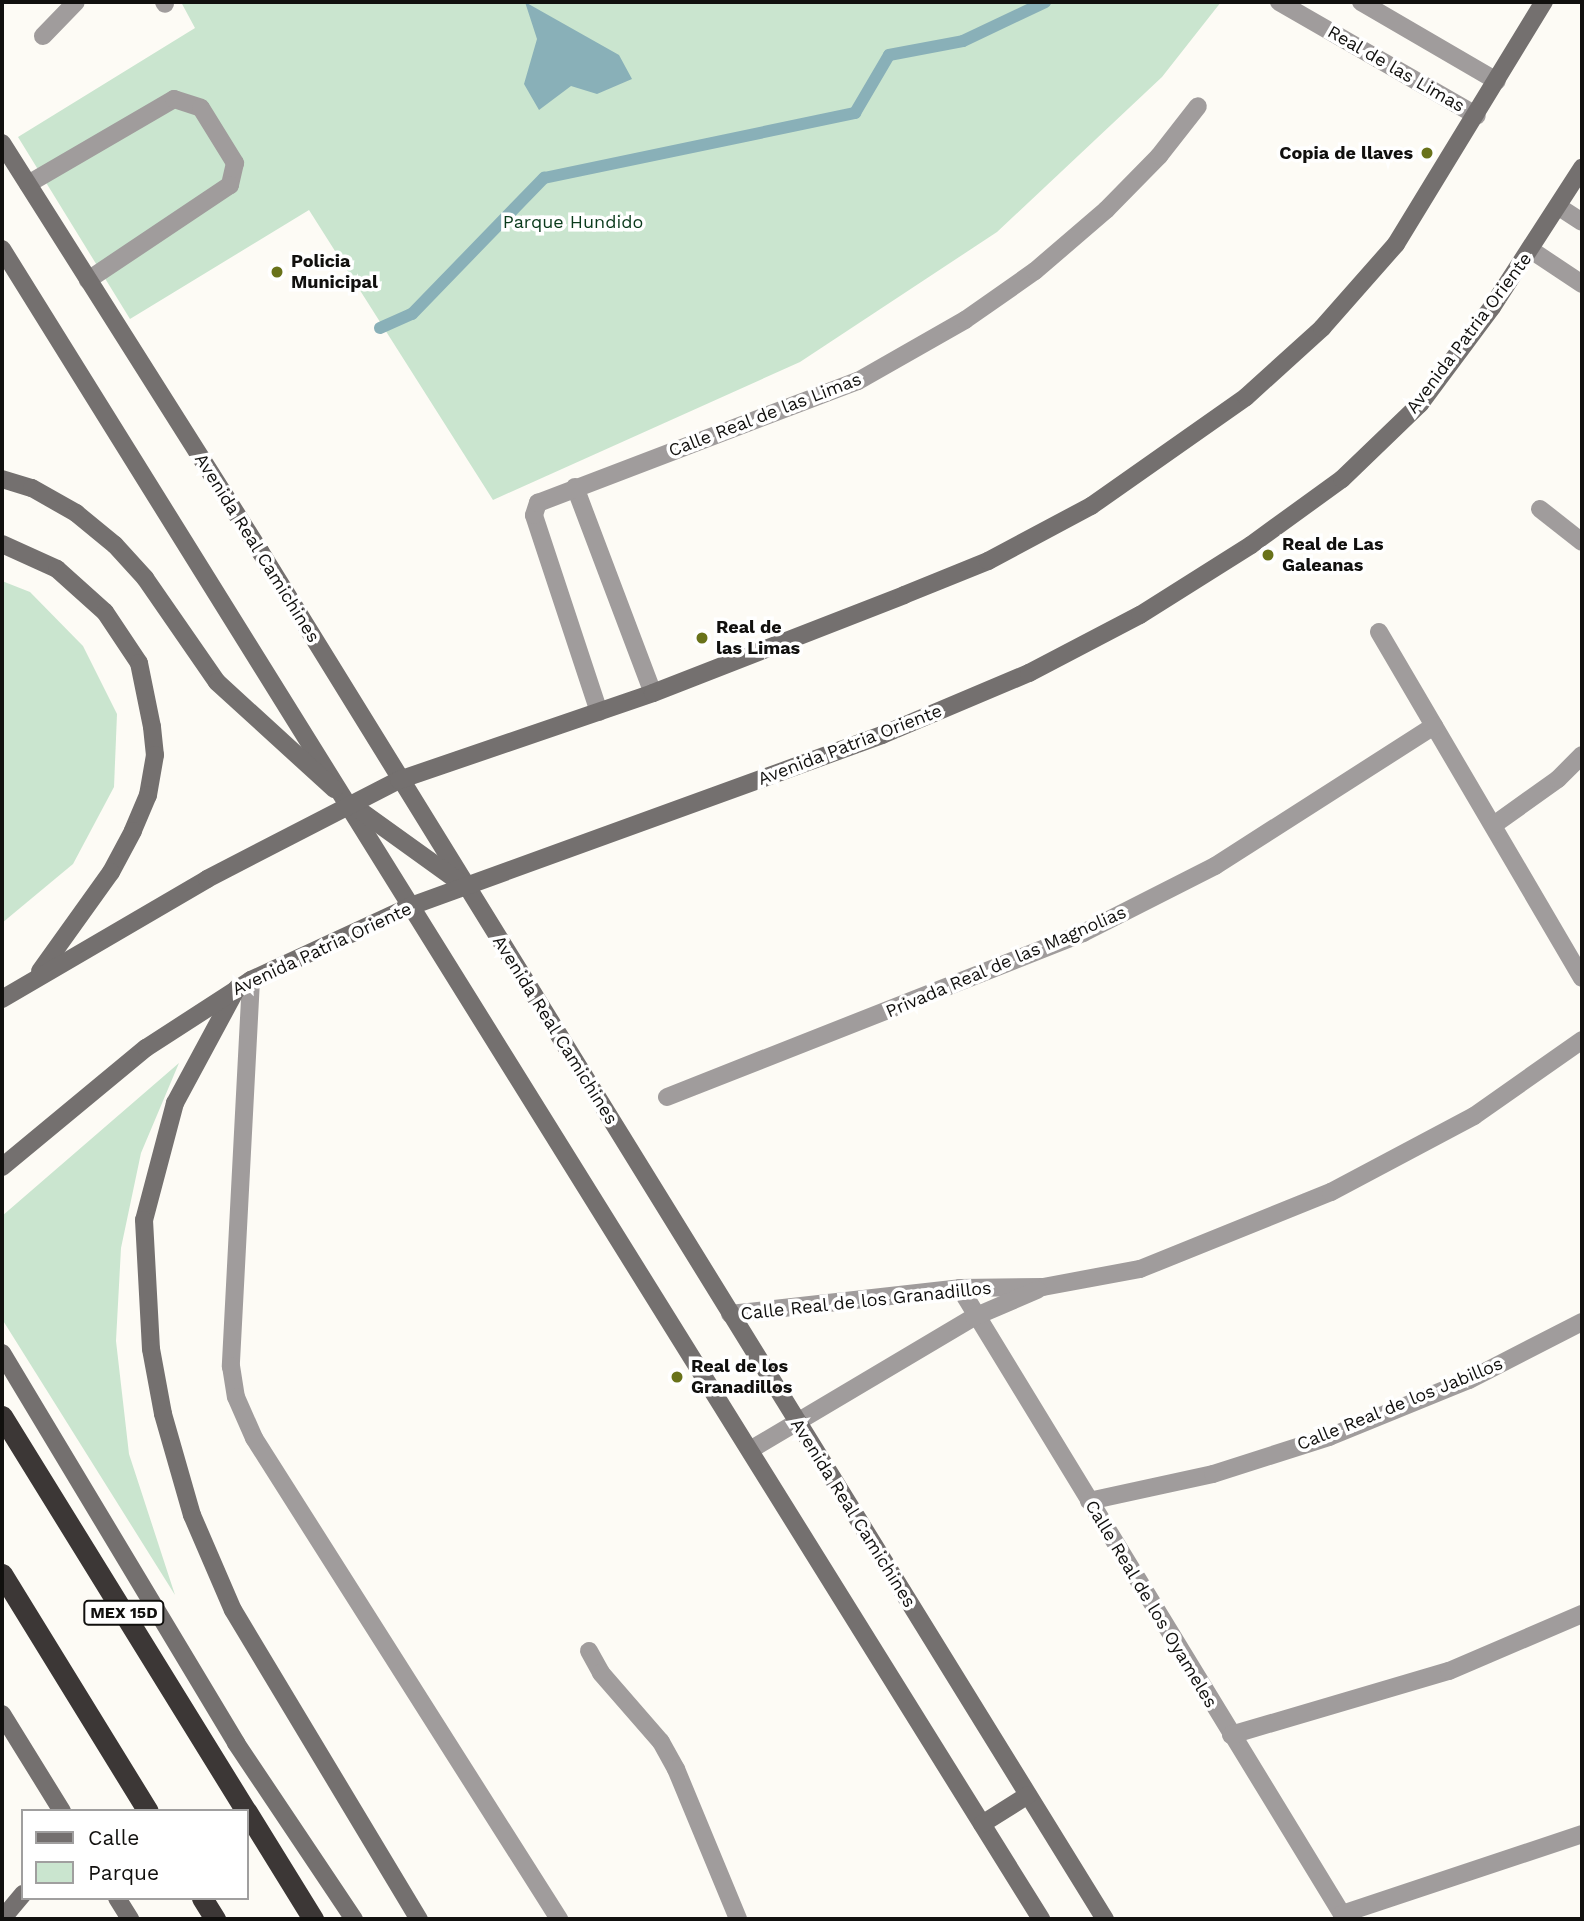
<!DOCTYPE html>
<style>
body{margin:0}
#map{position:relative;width:1584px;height:1921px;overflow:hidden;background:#fdfbf5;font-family:"Work Sans",sans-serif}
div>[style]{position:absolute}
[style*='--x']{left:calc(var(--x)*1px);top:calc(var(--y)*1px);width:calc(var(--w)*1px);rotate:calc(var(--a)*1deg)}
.green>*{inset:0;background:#cae5cf}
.water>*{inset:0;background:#89b0b8}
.stream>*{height:12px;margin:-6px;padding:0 6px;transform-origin:6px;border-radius:6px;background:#89b0b8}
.lane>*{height:18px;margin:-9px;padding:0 9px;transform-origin:9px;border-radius:9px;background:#a09c9c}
.street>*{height:18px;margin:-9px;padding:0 9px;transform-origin:9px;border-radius:9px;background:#a09c9c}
.secondary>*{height:18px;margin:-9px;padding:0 9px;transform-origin:9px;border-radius:9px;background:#74706f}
.highway>*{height:21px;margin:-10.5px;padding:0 10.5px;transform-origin:10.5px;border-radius:10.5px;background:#3c3736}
.dots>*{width:19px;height:19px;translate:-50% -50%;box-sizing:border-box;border:4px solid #fff;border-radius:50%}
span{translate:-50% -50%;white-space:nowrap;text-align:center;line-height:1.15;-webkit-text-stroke:7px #fff;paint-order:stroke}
.shield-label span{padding:2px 5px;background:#fff;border:2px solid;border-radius:5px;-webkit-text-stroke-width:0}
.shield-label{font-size:16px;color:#11100e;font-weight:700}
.street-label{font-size:18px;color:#11100e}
.poi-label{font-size:18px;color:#11100e;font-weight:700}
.right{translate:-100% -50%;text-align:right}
.left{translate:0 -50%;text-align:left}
.park-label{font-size:18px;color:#0a3a1b}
.frame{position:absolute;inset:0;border:4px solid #11100e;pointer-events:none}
.legend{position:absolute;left:21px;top:1809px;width:228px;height:91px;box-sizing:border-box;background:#fff;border:2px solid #a09f9f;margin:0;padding:9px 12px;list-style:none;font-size:21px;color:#11100e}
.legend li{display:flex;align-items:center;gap:14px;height:35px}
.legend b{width:35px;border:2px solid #a09f9f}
</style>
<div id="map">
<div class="green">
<div style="clip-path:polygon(181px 2px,1221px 2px,1162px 77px,997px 232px,800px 362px,493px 500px,309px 210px,130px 319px,18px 137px,195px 28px)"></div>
<div style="clip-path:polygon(2px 581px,30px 592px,83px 646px,117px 714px,114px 787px,73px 864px,2px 923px)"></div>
<div style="clip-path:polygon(179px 1063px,141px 1153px,121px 1248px,116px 1341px,129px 1454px,175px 1595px,2px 1319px,2px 1216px)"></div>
</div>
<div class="water">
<div style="clip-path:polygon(525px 2px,619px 55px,632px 79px,597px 94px,571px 86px,539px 110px,524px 84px,537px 39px)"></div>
</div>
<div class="stream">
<div style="--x:380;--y:328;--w:35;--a:-24"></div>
<div style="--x:412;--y:314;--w:190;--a:-45.9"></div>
<div style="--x:544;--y:178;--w:318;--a:-11.8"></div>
<div style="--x:855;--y:113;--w:67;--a:-59.6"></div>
<div style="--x:889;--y:55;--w:75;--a:-10.7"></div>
<div style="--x:963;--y:41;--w:91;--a:-25.4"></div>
</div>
<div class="lane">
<div style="--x:28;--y:184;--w:169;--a:-30.2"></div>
<div style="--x:174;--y:99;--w:28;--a:18"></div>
<div style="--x:201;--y:108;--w:65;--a:58.3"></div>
<div style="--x:235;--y:163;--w:23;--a:103"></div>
<div style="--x:230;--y:185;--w:171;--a:146.2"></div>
<div style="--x:251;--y:980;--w:387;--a:93"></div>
<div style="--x:231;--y:1366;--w:31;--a:81"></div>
<div style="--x:236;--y:1397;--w:45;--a:66.3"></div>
<div style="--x:254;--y:1438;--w:570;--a:57.62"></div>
</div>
<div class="street">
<div style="--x:164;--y:2;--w:2;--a:63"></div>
<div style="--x:1279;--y:2;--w:228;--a:29.9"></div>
<div style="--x:1361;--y:2;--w:157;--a:30.2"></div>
<div style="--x:43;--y:36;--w:47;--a:-45.9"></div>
<div style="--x:1559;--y:207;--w:27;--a:33"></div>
<div style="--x:1531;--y:250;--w:61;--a:33.7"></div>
<div style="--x:575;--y:487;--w:220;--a:69.3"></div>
<div style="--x:1540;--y:509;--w:53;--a:38.2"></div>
<div style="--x:1379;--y:632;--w:401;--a:59.6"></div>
<div style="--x:599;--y:712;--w:207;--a:-108.3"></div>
<div style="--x:534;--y:515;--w:13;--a:-72"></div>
<div style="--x:538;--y:503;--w:342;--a:-20.9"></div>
<div style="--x:858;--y:381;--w:123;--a:-29.7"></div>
<div style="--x:965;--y:320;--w:85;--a:-35"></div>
<div style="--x:1035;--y:271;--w:94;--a:-40.7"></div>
<div style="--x:1106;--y:210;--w:76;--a:-45.5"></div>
<div style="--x:1159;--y:156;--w:63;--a:-52"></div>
<div style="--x:1495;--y:824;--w:77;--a:-35.5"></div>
<div style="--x:1558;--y:779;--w:34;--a:-45"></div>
<div style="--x:667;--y:1097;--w:447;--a:-21.5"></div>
<div style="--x:1083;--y:933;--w:148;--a:-26.9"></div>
<div style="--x:1215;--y:866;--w:260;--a:-32.6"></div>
<div style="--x:960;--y:1288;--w:739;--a:58.61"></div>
<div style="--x:730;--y:1314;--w:231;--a:-6.4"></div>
<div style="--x:960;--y:1288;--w:83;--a:-0.7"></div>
<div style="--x:1043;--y:1287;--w:99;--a:-10.5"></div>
<div style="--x:1140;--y:1269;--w:206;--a:-22"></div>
<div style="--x:1331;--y:1192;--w:162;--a:-28"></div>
<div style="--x:1474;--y:1116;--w:132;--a:-35.1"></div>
<div style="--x:750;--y:1450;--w:261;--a:-30.7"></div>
<div style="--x:974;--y:1317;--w:69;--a:-23.2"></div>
<div style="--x:1089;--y:1501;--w:127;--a:-12.3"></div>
<div style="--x:1213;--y:1474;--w:122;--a:-17.7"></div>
<div style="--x:1329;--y:1437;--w:151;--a:-22.2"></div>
<div style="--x:1469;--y:1380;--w:127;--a:-27.2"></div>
<div style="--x:589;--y:1651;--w:25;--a:61"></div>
<div style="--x:601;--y:1673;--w:91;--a:49"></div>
<div style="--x:661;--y:1742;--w:31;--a:61"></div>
<div style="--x:676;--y:1769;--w:162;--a:67.5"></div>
<div style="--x:1231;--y:1735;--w:227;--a:-16.4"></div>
<div style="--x:1449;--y:1671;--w:145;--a:-23.2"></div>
<div style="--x:1342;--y:1914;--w:253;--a:-18.4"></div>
</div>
<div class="secondary">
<div style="--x:2;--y:143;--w:483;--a:57.7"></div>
<div style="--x:260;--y:551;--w:1608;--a:58.3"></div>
<div style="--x:2;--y:249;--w:1967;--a:58.11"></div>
<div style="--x:2;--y:479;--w:31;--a:17"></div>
<div style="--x:32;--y:488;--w:51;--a:29.6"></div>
<div style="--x:76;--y:513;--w:50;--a:39.4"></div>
<div style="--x:115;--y:545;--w:45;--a:47.7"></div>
<div style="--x:145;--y:578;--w:126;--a:55.3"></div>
<div style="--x:217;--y:682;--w:159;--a:42.4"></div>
<div style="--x:2;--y:544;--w:60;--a:24.4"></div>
<div style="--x:57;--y:569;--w:64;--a:41.9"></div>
<div style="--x:105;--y:612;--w:61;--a:56.3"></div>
<div style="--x:139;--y:663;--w:65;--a:78.5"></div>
<div style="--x:152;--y:727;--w:28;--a:84"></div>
<div style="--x:155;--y:755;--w:41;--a:99.9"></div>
<div style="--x:148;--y:795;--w:39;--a:113"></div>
<div style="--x:133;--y:831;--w:47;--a:118.2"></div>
<div style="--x:111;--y:872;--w:122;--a:125.6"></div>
<div style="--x:355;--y:807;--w:127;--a:35.7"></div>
<div style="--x:237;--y:988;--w:131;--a:118.3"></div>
<div style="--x:175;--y:1103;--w:121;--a:104.8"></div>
<div style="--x:144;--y:1220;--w:129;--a:86.9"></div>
<div style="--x:151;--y:1349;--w:66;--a:79.5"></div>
<div style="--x:163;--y:1414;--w:105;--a:74"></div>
<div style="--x:192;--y:1515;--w:103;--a:66.7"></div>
<div style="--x:233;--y:1610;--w:361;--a:59"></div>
<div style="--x:2;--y:999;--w:238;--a:-30.3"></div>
<div style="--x:207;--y:879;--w:216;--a:-27.3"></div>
<div style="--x:399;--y:780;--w:268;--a:-18.9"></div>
<div style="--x:653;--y:693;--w:269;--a:-21.3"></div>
<div style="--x:904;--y:595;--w:91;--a:-22"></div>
<div style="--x:988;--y:561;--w:117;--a:-28.1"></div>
<div style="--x:1091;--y:506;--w:189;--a:-35.1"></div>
<div style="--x:1246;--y:397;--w:103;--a:-42.2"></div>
<div style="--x:1322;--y:328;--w:112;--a:-48.6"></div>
<div style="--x:1396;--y:244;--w:284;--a:-58.6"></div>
<div style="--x:2;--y:1167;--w:187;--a:-39.6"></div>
<div style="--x:146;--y:1048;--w:125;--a:-32.9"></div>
<div style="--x:251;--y:980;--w:176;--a:-24.8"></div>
<div style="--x:411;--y:906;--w:501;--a:-19.95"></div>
<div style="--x:882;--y:735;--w:160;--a:-22.9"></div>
<div style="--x:1029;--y:673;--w:125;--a:-27.6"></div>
<div style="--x:1140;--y:615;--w:131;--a:-32.2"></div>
<div style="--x:1251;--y:545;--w:112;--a:-36"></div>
<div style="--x:1342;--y:479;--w:108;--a:-43.9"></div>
<div style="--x:1420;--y:404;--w:121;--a:-53.4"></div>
<div style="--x:1492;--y:307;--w:166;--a:-57.1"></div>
<div style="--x:2;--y:1353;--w:455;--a:59"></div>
<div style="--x:236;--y:1743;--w:212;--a:56.2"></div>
<div style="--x:2;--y:1714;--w:114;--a:58.3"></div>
<div style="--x:982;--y:1824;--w:54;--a:-32.2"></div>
<div style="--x:117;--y:1898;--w:25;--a:58"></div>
<div style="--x:2;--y:1919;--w:33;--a:-50"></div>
</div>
<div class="highway">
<div style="--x:2;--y:1416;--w:464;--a:58.3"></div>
<div style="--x:2;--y:1574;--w:278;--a:58.4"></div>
<div style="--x:247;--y:1812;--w:126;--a:58.3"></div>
<div style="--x:202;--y:1898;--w:25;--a:58"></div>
</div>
<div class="dots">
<div style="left:1427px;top:153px;background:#69721a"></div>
<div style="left:277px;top:272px;background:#69721a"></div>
<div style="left:1268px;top:555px;background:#69721a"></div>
<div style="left:702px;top:638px;background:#69721a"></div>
<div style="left:677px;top:1377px;background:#69721a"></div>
</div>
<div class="shield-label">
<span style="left:124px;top:1613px">MEX 15D</span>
</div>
<div class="street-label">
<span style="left:1396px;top:69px;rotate:30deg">Real de las Limas</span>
<span style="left:1469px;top:333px;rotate:-53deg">Avenida Patria Oriente</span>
<span style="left:765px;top:415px;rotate:-21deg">Calle Real de las Limas</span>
<span style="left:257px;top:548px;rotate:58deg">Avenida Real Camichines</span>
<span style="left:850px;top:745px;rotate:-21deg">Avenida Patria Oriente</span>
<span style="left:322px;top:949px;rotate:-25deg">Avenida Patria Oriente</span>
<span style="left:1006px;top:962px;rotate:-23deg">Privada Real de las Magnolias</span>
<span style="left:555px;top:1030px;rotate:58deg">Avenida Real Camichines</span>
<span style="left:866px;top:1301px;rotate:-6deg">Calle Real de los Granadillos</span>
<span style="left:1400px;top:1404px;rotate:-22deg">Calle Real de los Jabillos</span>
<span style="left:853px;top:1513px;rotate:58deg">Avenida Real Camichines</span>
<span style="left:1151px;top:1604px;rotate:59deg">Calle Real de los Oyameles</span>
</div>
<div class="poi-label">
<span class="right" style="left:1413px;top:153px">Copia de llaves</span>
<span class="left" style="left:291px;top:272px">Policia<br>Municipal</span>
<span class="left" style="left:1282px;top:555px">Real de Las<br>Galeanas</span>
<span class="left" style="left:716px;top:638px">Real de<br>las Limas</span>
<span class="left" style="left:691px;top:1377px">Real de los<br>Granadillos</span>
</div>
<div class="park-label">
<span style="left:573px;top:222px">Parque Hundido</span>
</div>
<div class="frame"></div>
<ul class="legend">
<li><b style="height:9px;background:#74706f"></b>Calle</li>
<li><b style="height:19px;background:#cae5cf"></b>Parque</li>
</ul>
</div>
